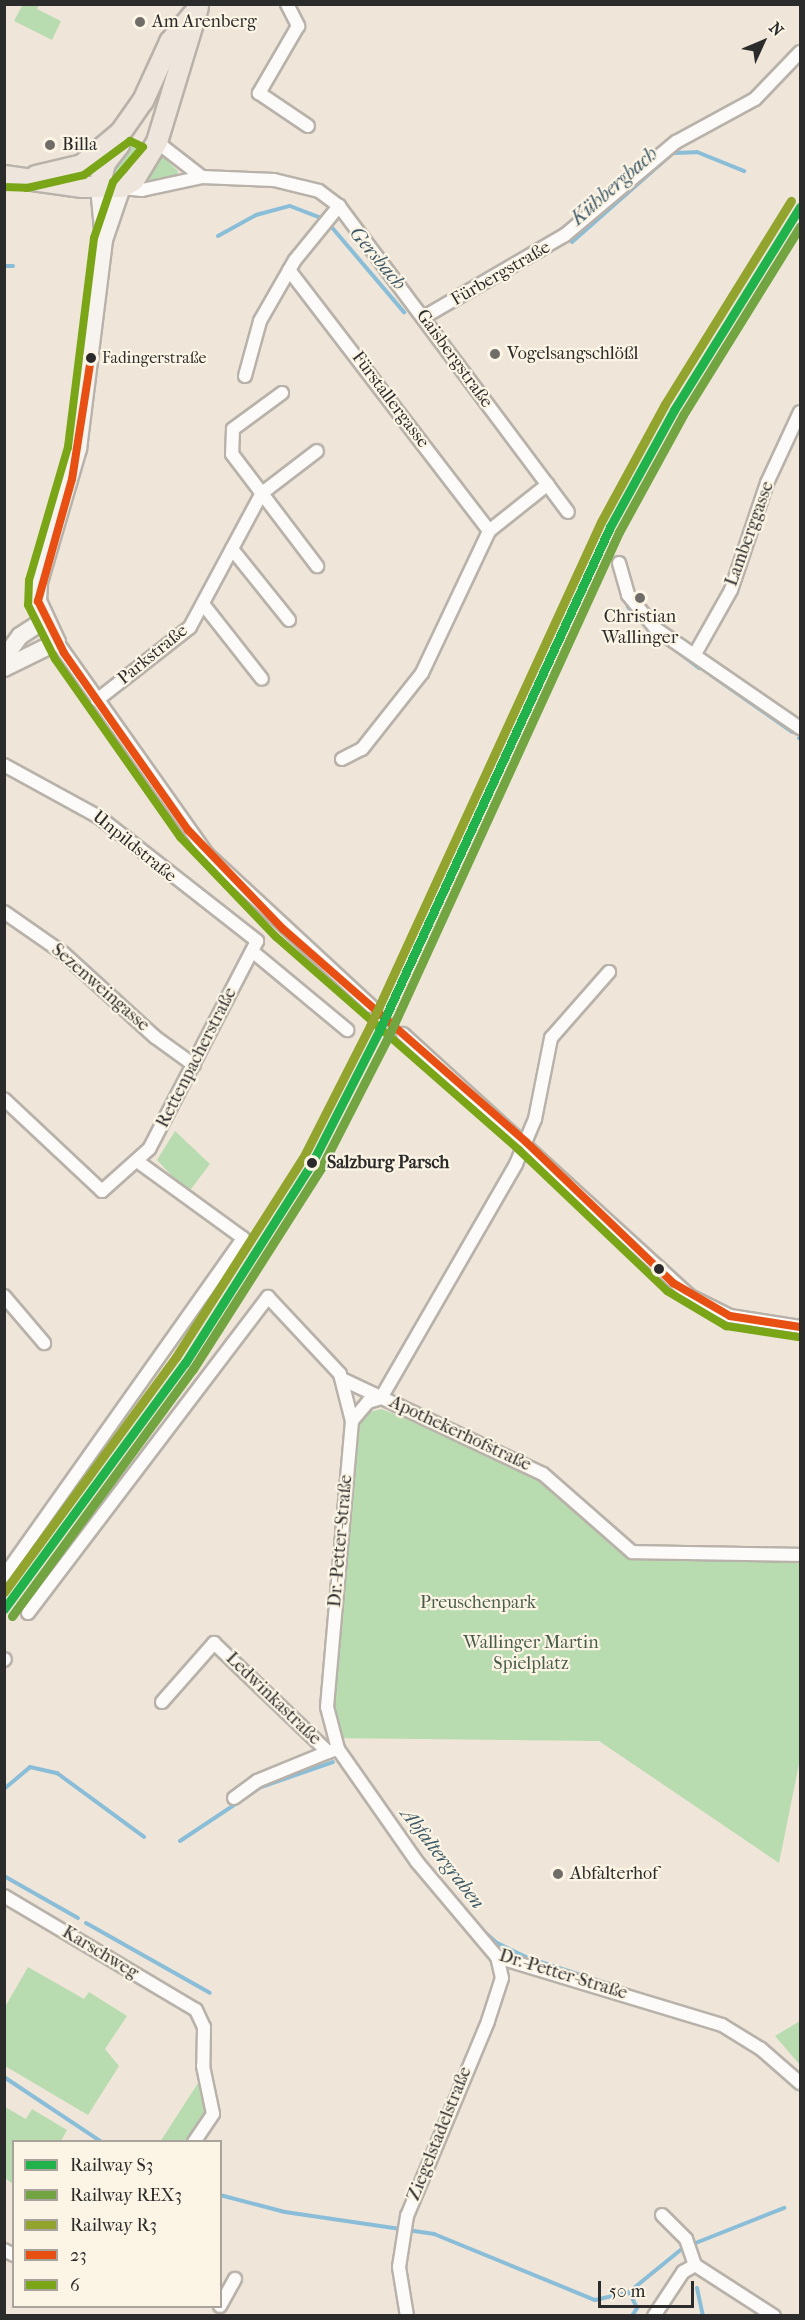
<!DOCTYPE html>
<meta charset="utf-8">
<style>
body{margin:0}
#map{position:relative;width:805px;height:2320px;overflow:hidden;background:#efe6d9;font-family:"IM FELL French Canon",serif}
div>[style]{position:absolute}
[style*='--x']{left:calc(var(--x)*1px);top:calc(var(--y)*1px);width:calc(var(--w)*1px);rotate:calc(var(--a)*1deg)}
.green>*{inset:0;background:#b8dcb0}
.stream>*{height:4px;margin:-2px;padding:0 2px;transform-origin:2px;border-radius:2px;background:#8abdd8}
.street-tunnel>*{height:12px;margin-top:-6px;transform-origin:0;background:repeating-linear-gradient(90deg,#c8c1b6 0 12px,transparent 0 18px)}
.roads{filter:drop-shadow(2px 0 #b8b2aa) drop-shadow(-2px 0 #b8b2aa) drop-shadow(0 2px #b8b2aa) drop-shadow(0 -2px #b8b2aa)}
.street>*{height:12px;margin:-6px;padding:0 6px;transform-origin:6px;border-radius:6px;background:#fdfbf9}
.secondary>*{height:16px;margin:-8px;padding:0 8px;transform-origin:8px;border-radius:8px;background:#f7f3ee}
.primary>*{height:20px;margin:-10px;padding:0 10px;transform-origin:10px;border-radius:10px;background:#eee6dd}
.bus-1>*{height:8px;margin:-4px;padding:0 4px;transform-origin:4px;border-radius:4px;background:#e75012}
.bus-2>*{height:8px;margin:-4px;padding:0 4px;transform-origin:4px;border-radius:4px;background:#7aa517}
.rail-1>*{height:9px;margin:-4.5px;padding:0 4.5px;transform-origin:4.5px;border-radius:4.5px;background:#22b24c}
.rail-2>*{height:9px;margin:-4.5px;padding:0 4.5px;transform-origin:4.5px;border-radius:4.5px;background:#72a541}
.rail-3>*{height:9px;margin:-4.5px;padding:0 4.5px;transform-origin:4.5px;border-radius:4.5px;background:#92a42e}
.dots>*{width:16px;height:16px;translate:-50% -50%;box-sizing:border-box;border:3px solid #fcf5e5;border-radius:50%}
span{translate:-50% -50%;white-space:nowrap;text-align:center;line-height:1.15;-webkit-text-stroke:4.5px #fcf5e5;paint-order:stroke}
.bus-label{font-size:16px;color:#2b2b2b}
.left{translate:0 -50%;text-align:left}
.poi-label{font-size:18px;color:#2b2b2b}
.street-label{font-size:18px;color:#2b2b2b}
.stop-label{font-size:18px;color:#2b2b2b;font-weight:700}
.park-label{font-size:18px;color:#485d49}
.water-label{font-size:20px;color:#3d5867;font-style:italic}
.frame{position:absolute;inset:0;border:6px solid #2b2b2b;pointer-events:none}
.legend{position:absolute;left:12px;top:2140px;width:210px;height:168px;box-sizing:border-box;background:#fcf5e5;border:2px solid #a8a49b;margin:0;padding:8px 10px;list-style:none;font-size:18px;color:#2b2b2b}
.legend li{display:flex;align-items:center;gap:12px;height:30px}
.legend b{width:30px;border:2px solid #a8a49b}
.north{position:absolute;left:733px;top:12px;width:60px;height:60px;-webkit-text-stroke:4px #fcf5e5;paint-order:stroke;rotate:46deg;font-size:16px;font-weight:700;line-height:24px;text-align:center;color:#2b2b2b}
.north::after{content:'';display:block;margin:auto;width:21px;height:27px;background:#2b2b2b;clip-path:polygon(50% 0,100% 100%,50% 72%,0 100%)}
.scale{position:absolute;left:598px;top:2281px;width:96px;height:27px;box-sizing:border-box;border:3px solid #2b2b2b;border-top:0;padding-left:8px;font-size:18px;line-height:21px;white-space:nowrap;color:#2b2b2b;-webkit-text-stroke:4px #fcf5e5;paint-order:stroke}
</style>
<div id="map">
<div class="green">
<div style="clip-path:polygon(23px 4px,39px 5px,37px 9px,61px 21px,52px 40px,14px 21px)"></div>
<div style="clip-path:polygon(133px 141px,144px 147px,136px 171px,116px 180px,110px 161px)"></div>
<div style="clip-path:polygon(160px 154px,178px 171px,177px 178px,146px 182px)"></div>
<div style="clip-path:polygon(175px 1131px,210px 1164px,188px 1193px,157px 1160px)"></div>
<div style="clip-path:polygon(381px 1409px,507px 1455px,644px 1554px,800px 1563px,800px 1759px,779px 1863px,599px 1741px,327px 1738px,353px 1428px,362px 1414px)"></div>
<div style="clip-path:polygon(28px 1967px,84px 1999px,89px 1992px,127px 2016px,105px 2049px,119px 2066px,88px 2115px,5px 2066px,5px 2007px)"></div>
<div style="clip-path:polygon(800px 2021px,800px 2065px,775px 2036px)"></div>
<div style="clip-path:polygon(200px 2080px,205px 2114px,186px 2141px,160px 2142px)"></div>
<div style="clip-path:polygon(5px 2107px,26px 2119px,32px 2109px,67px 2130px,61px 2141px,14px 2142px,13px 2184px,5px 2178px)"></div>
</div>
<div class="stream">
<div style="--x:329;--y:224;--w:116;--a:49.6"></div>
<div style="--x:218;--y:236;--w:43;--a:-28.9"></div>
<div style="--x:256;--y:215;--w:35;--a:-15"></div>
<div style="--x:290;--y:206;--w:33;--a:21"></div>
<div style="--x:572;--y:242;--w:135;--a:-41.4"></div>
<div style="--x:673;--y:153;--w:24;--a:-2"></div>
<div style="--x:697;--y:152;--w:51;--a:22"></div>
<div style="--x:4;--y:266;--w:9;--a:0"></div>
<div style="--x:628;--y:607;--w:18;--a:45"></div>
<div style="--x:657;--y:636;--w:53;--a:37.3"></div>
<div style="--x:711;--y:675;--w:99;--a:35.1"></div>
<div style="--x:799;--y:738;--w:1;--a:45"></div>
<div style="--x:4;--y:1789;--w:34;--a:-40"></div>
<div style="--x:30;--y:1767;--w:28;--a:13"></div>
<div style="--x:57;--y:1773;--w:108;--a:36.3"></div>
<div style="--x:180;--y:1841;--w:97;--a:-33.7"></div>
<div style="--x:261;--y:1787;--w:76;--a:-19.1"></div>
<div style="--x:4;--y:1876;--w:85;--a:29.6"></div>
<div style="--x:86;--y:1923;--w:142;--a:29.4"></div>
<div style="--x:479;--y:1927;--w:24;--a:42"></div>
<div style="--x:497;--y:1943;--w:34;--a:26"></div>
<div style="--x:528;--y:1958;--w:114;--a:17.8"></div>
<div style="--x:734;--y:2026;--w:38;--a:32"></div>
<div style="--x:4;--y:2077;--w:118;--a:33.6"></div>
<div style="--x:220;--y:2195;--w:67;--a:14.7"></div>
<div style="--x:285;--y:2212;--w:151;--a:8.4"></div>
<div style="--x:434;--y:2234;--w:174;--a:22.3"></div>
<div style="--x:595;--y:2300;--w:35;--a:-13"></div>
<div style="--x:629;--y:2292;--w:70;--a:-39.2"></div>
<div style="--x:683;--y:2248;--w:109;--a:-21.6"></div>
<div style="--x:697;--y:2288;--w:29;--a:78"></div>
<div style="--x:629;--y:2292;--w:18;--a:63"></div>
<div style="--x:637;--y:2308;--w:9;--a:122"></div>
</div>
<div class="street-tunnel">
<div style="--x:371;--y:1006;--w:43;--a:41.2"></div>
</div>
<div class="roads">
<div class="street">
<div style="--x:287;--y:4;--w:25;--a:63"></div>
<div style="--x:298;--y:26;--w:78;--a:120.2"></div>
<div style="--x:259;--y:93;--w:59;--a:34"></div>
<div style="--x:157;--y:142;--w:57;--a:37.9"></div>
<div style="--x:123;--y:188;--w:19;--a:6"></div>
<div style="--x:142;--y:190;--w:61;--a:-12.2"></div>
<div style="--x:202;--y:177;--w:72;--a:2.4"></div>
<div style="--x:274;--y:180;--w:46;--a:13.7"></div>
<div style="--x:319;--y:191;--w:25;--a:37"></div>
<div style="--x:339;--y:206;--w:382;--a:53.2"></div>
<div style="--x:289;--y:270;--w:329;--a:52.5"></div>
<div style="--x:424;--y:317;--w:163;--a:-30.2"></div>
<div style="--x:565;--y:235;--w:145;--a:-40"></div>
<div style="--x:676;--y:142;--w:90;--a:-28.6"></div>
<div style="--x:755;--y:99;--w:65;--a:-46.2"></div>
<div style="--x:245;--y:376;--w:57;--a:-74.7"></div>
<div style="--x:260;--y:321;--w:70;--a:-60.2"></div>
<div style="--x:295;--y:260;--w:70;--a:-50.8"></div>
<div style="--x:282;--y:393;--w:61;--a:143.7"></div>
<div style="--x:233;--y:429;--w:25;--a:92"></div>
<div style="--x:232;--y:454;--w:141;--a:52.8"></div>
<div style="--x:232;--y:549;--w:91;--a:51.2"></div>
<div style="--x:619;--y:563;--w:33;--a:74"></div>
<div style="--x:628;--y:595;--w:44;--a:50.5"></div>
<div style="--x:656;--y:629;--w:175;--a:34.5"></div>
<div style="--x:203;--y:604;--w:95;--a:51.8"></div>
<div style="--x:57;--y:642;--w:261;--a:54.7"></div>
<div style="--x:208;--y:855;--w:222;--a:42.8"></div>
<div style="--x:695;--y:654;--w:73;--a:-60.6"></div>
<div style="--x:731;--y:590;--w:113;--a:-71.4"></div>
<div style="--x:767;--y:483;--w:78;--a:-65.1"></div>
<div style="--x:97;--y:700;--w:118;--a:-38.1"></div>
<div style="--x:190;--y:627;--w:152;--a:-61.8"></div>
<div style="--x:262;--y:493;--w:69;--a:-37.4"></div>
<div style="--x:342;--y:759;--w:22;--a:-27"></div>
<div style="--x:362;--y:749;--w:97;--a:-51.7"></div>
<div style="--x:422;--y:673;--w:157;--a:-64.7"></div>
<div style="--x:489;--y:531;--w:75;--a:-38.5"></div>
<div style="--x:4;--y:765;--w:108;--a:28.7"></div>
<div style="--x:99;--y:817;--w:201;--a:38.1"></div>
<div style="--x:257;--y:941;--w:234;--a:117.4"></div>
<div style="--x:149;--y:1149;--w:63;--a:138.2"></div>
<div style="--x:102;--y:1191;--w:134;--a:-136.8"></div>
<div style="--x:4;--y:912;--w:72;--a:34.8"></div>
<div style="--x:63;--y:953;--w:125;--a:42.4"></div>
<div style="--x:155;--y:1037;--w:48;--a:35.7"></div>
<div style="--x:252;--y:951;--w:124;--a:39.7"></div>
<div style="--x:403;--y:1034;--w:389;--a:42.4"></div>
<div style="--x:690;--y:1296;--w:45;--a:26.6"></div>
<div style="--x:730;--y:1316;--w:71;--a:8.9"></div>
<div style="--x:4;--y:1296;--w:62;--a:49.6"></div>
<div style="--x:344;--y:1380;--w:220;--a:25.3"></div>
<div style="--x:543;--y:1474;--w:118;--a:41.2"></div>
<div style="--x:632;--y:1552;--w:168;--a:1"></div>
<div style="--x:381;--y:1398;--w:270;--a:-60"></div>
<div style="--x:516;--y:1164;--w:49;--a:-67.1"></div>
<div style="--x:535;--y:1119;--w:83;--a:-78.8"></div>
<div style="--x:551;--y:1038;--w:88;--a:-48.7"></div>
<div style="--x:352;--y:1421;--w:25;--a:-50"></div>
<div style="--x:368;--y:1402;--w:14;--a:-17"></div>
<div style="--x:4;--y:1576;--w:414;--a:-54.7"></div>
<div style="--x:243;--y:1238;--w:131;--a:-144"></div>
<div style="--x:28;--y:1613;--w:397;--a:-52.8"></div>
<div style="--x:268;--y:1297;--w:105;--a:46.9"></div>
<div style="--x:340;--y:1374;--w:49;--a:75.7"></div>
<div style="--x:352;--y:1421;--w:287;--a:95"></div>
<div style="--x:327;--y:1707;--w:43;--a:75.3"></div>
<div style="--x:338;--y:1749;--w:138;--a:55"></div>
<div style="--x:417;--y:1862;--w:124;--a:49.9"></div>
<div style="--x:497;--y:1957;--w:235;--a:16.8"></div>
<div style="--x:722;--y:2025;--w:46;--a:31.6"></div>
<div style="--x:761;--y:2049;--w:52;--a:41.1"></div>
<div style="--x:4;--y:1660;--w:1;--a:-45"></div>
<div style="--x:162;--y:1702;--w:79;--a:-48.6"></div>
<div style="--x:214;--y:1643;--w:158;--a:43.7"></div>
<div style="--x:328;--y:1752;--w:10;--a:-17"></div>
<div style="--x:234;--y:1798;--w:29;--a:-36"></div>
<div style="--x:257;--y:1781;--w:77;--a:-22.2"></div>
<div style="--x:4;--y:1896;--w:223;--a:30.7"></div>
<div style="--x:196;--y:2010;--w:19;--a:65"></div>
<div style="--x:204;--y:2027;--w:39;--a:91"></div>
<div style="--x:203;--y:2066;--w:49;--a:78.2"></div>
<div style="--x:213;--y:2114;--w:34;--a:124"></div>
<div style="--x:662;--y:2215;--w:34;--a:45"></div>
<div style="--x:686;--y:2239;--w:28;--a:71"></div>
<div style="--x:4;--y:2250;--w:11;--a:27"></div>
<div style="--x:220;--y:2306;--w:31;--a:-61"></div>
<div style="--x:407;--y:2316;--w:50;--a:-99.3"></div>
<div style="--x:399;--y:2267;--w:52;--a:-81.1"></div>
<div style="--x:407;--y:2216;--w:211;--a:-67.4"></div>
<div style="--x:488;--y:2021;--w:45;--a:-72"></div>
<div style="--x:502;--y:1978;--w:22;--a:-103"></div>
<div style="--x:654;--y:2316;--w:53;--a:-56.6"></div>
<div style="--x:683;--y:2272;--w:14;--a:-30"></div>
<div style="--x:695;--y:2265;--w:94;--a:32.8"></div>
</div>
<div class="secondary">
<div style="--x:104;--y:240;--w:56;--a:-71.2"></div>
<div style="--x:4;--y:658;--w:27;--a:-54"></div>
<div style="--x:20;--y:636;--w:30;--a:-33"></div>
<div style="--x:4;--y:668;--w:59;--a:-26.1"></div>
<div style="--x:57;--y:642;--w:45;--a:-114.9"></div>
<div style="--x:38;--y:601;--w:19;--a:-87"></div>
<div style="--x:39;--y:582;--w:139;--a:-73.7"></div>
<div style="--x:78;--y:449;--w:211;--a:-82.9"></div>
<div style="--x:104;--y:240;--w:53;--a:-95.4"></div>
</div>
<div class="primary">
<div style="--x:4;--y:176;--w:79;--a:8"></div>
<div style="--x:82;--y:187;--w:40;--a:0"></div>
<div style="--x:122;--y:187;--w:14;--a:-30"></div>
<div style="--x:134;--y:180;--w:44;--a:-58.8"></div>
<div style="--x:157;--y:142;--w:141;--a:-73.1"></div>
<div style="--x:36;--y:176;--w:47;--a:-13.4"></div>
<div style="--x:82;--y:165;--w:51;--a:-40.2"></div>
<div style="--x:121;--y:132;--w:38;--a:-55"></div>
<div style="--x:143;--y:101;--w:65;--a:-65.4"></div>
<div style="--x:170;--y:42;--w:39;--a:-50"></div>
<div style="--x:99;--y:187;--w:25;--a:-76"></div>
<div style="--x:105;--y:163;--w:23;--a:-52"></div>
</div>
</div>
<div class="bus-1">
<div style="--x:91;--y:358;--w:122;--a:98.9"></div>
<div style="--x:72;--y:479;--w:127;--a:105.6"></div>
<div style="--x:38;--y:601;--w:58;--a:63.4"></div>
<div style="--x:64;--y:653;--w:216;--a:55"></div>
<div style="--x:188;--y:830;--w:137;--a:46.2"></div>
<div style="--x:283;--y:929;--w:323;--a:41.2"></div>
<div style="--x:526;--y:1142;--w:204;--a:43.8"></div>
<div style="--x:673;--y:1283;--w:66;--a:30.1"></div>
<div style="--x:730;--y:1316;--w:71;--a:8.9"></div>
</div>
<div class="bus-2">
<div style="--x:4;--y:187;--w:23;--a:2"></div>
<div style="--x:27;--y:188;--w:58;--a:-12.8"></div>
<div style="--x:84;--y:175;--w:57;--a:-36.5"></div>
<div style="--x:130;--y:141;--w:14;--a:25"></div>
<div style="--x:143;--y:147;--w:46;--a:130.6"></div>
<div style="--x:113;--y:182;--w:59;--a:108.7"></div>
<div style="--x:94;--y:238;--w:211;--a:97.1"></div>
<div style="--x:68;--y:447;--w:139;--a:106.3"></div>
<div style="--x:29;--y:580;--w:25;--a:92"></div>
<div style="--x:28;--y:605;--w:60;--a:63.4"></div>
<div style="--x:55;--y:659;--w:218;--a:54.9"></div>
<div style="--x:180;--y:837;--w:139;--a:46.2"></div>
<div style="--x:276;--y:937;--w:323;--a:41.2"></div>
<div style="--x:519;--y:1150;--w:204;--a:43.6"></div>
<div style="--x:667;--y:1291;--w:69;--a:30.7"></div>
<div style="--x:726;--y:1326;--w:73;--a:8.7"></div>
</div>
<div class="rail-1">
<div style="--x:4;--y:1609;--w:305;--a:-53.7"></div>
<div style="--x:185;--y:1363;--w:237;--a:-57.6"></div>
<div style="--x:312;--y:1163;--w:148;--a:-63.1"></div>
<div style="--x:379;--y:1031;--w:554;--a:-65.38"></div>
<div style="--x:610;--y:527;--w:133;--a:-61.3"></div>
<div style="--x:674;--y:410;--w:239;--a:-58.2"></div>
</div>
<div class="rail-2">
<div style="--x:12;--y:1616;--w:306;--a:-53.8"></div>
<div style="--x:193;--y:1369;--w:238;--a:-57.5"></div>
<div style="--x:321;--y:1168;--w:149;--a:-62.9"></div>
<div style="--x:389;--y:1035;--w:553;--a:-65.43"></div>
<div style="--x:619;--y:532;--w:133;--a:-61.3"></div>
<div style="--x:683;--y:415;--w:222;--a:-58.2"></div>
</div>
<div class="rail-3">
<div style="--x:4;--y:1592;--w:291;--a:-53.8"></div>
<div style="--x:176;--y:1357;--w:236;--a:-57.5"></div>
<div style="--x:303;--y:1158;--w:148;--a:-63.1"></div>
<div style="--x:370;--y:1026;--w:554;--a:-65.38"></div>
<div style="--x:601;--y:522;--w:134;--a:-61.5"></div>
<div style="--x:665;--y:404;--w:239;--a:-58.2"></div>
</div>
<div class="dots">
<div style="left:140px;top:22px;background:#706c68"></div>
<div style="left:50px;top:145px;background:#706c68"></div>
<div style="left:495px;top:354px;background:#706c68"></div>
<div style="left:91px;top:358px;background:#2b2b2b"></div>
<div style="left:640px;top:598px;background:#706c68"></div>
<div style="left:312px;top:1163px;background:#2b2b2b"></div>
<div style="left:659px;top:1269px;background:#2b2b2b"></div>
<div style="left:558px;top:1874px;background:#706c68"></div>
</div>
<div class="bus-label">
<span class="left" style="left:102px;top:358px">Fadingerstraße</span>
</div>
<div class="poi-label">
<span class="left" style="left:152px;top:22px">Am Arenberg</span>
<span class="left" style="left:62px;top:145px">Billa</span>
<span class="left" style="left:507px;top:354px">Vogelsangschlößl</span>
<span style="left:640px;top:628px">Christian<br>Wallinger</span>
<span class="left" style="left:570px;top:1874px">Abfalterhof</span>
</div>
<div class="street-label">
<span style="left:501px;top:274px;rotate:-30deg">Fürbergstraße</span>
<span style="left:454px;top:359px;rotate:54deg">Gaisbergstraße</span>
<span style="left:390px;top:400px;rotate:53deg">Fürstallergasse</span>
<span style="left:750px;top:534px;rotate:-70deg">Lamberggasse</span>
<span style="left:153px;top:655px;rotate:-39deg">Parkstraße</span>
<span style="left:134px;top:847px;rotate:39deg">Unpildstraße</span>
<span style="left:100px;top:988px;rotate:41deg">Sezenweingasse</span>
<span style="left:197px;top:1058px;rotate:-63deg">Rettenpacherstraße</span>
<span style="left:460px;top:1434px;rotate:25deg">Apothekerhofstraße</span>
<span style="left:341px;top:1541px;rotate:-85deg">Dr.-Petter-Straße</span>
<span style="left:273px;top:1699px;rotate:44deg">Ledwinkastraße</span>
<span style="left:100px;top:1953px;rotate:31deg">Karschweg</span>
<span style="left:563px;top:1975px;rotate:17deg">Dr.-Petter-Straße</span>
<span style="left:440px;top:2134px;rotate:-68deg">Ziegelstadelstraße</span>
</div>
<div class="stop-label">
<span class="left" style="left:327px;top:1163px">Salzburg Parsch</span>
</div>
<div class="park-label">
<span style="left:478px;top:1603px">Preuschenpark</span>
<span style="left:531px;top:1654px">Wallinger Martin<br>Spielplatz</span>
</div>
<div class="water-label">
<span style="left:614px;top:186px;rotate:-41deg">Kühbergbach</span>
<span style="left:378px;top:258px;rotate:50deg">Gersbach</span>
<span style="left:443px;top:1858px;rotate:52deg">Abfaltergraben</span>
</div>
<div class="frame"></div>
<ul class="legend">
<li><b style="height:8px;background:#22b24c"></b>Railway S3</li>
<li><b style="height:8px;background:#72a541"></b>Railway REX3</li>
<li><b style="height:8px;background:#92a42e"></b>Railway R3</li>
<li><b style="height:8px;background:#e75012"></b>23</li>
<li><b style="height:8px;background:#7aa517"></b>6</li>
</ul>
<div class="north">N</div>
<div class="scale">50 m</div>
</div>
